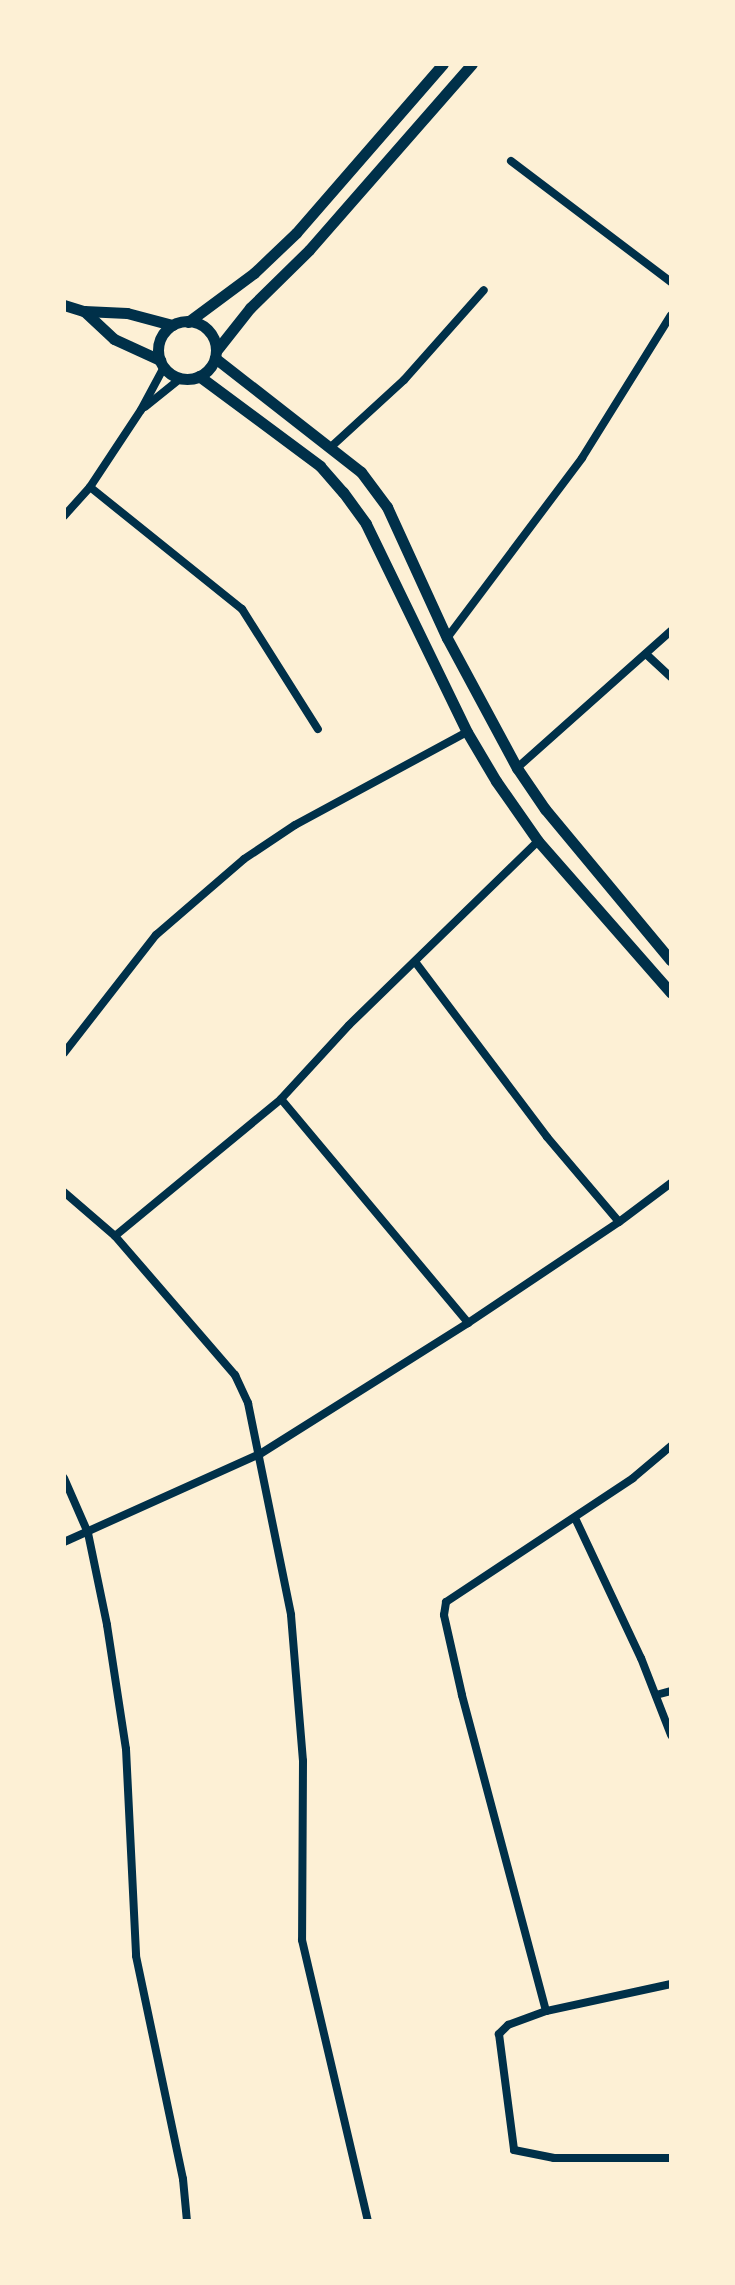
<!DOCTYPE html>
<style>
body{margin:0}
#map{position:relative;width:735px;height:2285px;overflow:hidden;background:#fdf0d5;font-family:"Libre Baskerville",serif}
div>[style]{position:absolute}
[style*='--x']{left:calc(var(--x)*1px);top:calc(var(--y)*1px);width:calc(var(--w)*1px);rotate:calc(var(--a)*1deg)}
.minor>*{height:8px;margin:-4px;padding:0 4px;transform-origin:4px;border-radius:4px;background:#003049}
.tertiary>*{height:11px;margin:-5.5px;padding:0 5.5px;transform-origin:5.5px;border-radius:5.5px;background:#003049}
.tertiary>.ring{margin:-5.5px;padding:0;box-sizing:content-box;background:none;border:11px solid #003049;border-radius:50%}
span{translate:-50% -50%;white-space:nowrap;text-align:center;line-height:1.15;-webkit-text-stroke:7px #fdf0d5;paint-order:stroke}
.frame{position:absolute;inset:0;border:66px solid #fdf0d5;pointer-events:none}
</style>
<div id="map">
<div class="minor">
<div style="--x:511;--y:161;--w:201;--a:37.1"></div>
<div style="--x:145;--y:407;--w:46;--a:-38.9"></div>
<div style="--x:332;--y:446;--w:98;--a:-42.5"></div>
<div style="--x:404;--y:380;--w:120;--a:-48.4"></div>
<div style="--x:90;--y:487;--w:195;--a:38.8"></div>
<div style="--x:242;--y:609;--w:142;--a:57.7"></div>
<div style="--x:64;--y:516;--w:39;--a:-48"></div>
<div style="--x:90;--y:487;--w:92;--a:-56.5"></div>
<div style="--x:141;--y:410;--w:49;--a:-61.9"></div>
<div style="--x:447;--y:638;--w:225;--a:-53.1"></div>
<div style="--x:582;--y:458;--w:168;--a:-58.1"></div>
<div style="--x:646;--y:654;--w:34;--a:43"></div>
<div style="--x:517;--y:768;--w:206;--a:-41.7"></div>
<div style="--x:416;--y:963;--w:218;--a:53"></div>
<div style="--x:547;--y:1137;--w:111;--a:49.7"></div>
<div style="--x:64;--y:1053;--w:150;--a:-52.1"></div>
<div style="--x:156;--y:935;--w:116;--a:-40.8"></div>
<div style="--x:244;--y:859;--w:61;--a:-33.7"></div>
<div style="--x:295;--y:825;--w:196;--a:-28.4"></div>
<div style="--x:281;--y:1099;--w:292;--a:50.1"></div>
<div style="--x:64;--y:1192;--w:67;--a:40.8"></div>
<div style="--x:115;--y:1236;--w:184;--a:49.2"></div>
<div style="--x:235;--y:1375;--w:31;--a:65"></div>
<div style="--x:248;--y:1403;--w:216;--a:78.5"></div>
<div style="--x:291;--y:1615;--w:146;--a:85.3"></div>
<div style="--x:303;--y:1761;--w:179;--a:90.3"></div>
<div style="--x:302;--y:1940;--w:289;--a:76.8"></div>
<div style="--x:115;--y:1236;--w:215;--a:-39.5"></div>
<div style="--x:281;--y:1099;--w:100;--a:-47.4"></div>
<div style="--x:349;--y:1025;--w:264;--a:-44.2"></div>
<div style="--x:64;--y:1478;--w:60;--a:66.4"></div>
<div style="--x:88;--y:1533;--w:94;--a:78.3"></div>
<div style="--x:107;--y:1625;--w:125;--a:81.3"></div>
<div style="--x:126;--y:1749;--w:207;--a:87.2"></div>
<div style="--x:136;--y:1956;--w:228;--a:78.1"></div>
<div style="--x:183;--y:2179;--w:42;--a:84.6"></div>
<div style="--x:575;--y:1518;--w:155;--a:64.8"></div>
<div style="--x:641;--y:1658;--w:83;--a:68.7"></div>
<div style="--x:64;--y:1542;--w:215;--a:-24.2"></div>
<div style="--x:260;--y:1454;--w:246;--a:-32.2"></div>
<div style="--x:468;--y:1323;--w:182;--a:-33.8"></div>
<div style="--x:619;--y:1222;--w:65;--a:-36.9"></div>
<div style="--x:656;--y:1695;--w:16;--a:-15"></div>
<div style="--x:671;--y:1984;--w:128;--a:167.8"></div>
<div style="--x:546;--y:2011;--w:40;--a:159.8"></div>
<div style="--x:508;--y:2025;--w:13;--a:135"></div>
<div style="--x:499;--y:2034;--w:117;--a:82.6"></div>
<div style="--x:514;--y:2150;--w:41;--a:11.3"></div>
<div style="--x:554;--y:2158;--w:117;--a:0"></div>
<div style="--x:546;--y:2011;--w:327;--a:-104.9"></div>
<div style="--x:462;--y:1695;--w:82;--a:-102.7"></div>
<div style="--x:444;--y:1615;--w:13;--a:-81"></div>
<div style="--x:446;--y:1602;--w:224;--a:-33.5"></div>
<div style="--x:633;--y:1478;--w:50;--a:-40.1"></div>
</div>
<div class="tertiary">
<div style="--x:64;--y:305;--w:21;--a:17"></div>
<div style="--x:84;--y:311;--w:43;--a:2.7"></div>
<div style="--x:127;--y:313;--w:47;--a:14.9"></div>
<div style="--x:84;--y:311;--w:41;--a:43"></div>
<div style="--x:114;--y:339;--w:51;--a:24.5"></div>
<div class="ring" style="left:158px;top:321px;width:47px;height:47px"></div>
<div style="--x:188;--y:322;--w:82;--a:-36.6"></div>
<div style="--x:254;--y:273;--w:58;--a:-43.6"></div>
<div style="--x:296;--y:233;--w:224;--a:-49"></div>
<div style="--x:216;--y:351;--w:55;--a:-51.7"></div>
<div style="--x:250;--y:308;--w:83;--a:-44.5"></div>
<div style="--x:309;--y:250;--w:247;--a:-48.8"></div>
<div style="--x:215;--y:358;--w:185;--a:38"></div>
<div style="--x:361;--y:472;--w:44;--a:53.4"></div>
<div style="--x:387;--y:507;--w:144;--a:65.4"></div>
<div style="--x:447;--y:638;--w:148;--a:61.7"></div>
<div style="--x:517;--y:768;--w:50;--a:55.7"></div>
<div style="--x:545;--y:809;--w:197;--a:50.3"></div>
<div style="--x:199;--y:376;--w:151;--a:36.6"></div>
<div style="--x:320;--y:466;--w:35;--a:49"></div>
<div style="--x:343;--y:492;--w:39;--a:54"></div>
<div style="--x:366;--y:524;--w:231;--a:64.1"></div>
<div style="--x:467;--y:732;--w:57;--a:59.4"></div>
<div style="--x:496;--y:781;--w:73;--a:55"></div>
<div style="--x:538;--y:841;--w:202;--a:48.8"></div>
</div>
<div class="frame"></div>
</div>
